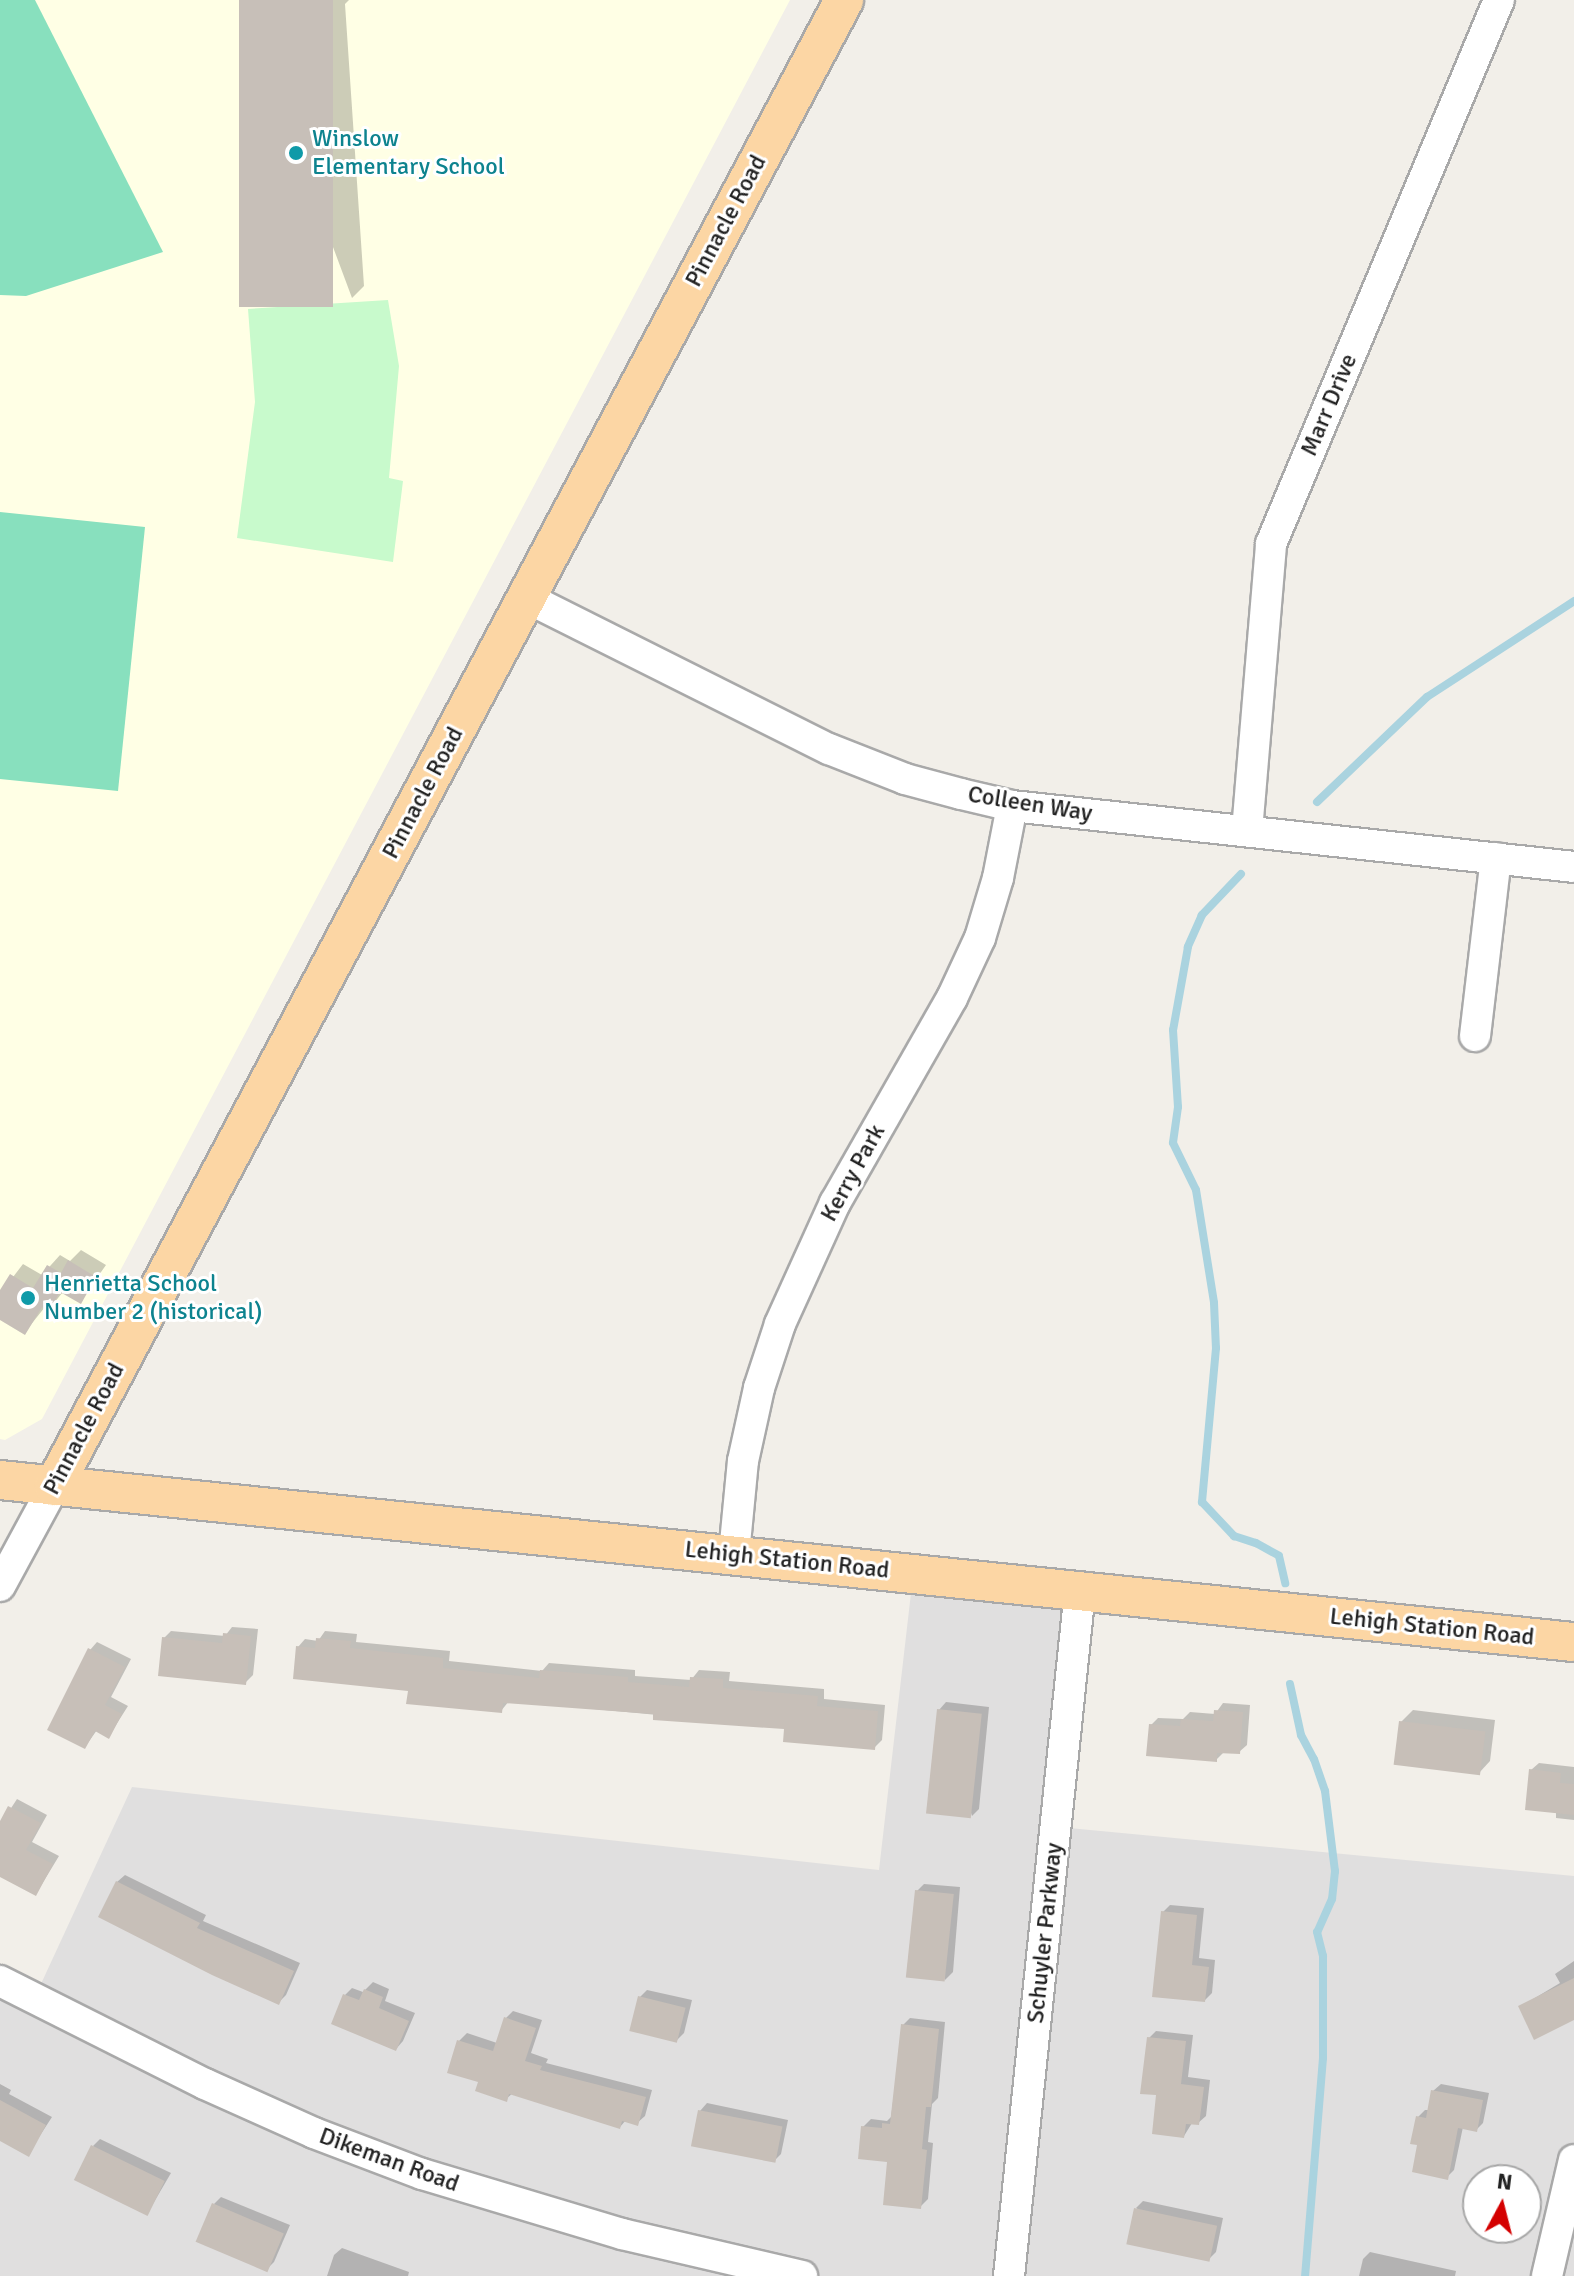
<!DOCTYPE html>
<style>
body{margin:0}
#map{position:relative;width:1574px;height:2276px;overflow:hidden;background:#f2efe9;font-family:Signika,sans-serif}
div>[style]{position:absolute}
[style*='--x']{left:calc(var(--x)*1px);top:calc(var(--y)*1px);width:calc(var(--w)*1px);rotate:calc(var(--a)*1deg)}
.residential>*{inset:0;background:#e0dfdf}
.education>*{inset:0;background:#ffffe5}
.park>*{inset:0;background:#c8facc}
.pitch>*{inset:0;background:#88e0be}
.shadow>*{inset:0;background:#0003}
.stream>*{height:8px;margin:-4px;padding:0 4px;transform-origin:4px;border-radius:4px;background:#aad3df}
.building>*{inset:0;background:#c7bfb8;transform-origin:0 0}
.roads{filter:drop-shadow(2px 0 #a9a9a9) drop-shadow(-2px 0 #a9a9a9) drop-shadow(0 2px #a9a9a9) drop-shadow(0 -2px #a9a9a9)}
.minor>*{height:30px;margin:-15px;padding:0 15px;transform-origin:15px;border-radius:15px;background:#fff}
.major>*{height:38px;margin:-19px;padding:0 19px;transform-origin:19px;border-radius:19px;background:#fcd6a4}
.dots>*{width:22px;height:22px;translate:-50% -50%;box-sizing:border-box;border:4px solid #fff;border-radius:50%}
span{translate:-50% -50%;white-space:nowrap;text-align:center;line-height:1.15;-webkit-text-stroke:6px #fff;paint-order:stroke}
.culture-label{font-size:24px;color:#0d838f}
.left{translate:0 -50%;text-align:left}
.street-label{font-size:24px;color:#222}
.north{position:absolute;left:1462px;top:2164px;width:80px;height:80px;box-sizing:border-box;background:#fff;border:2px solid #a7a7a7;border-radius:50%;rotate:7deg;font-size:22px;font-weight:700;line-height:32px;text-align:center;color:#222}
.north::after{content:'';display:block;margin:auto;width:28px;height:36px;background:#d40000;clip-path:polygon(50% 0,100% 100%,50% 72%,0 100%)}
</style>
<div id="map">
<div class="residential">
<div style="clip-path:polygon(evenodd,911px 1593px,1089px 1610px,1069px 1828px,1574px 1876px,1574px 2276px,0 2276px,0 1984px,7px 1967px,40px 1986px,132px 1787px,879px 1870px,911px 1593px,1478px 2180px,1526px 2180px,1526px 2228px,1478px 2228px,1478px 2180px)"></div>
</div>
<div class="education">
<div style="clip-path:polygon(0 0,790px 0,42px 1419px,5px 1440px,0 1439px)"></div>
</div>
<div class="park">
<div style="clip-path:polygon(388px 300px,399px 366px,389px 478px,403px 481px,393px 562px,237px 538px,255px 402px,248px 309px)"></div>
</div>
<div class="pitch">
<div style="clip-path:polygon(0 0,35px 0,163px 252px,26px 296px,0 295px)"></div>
<div style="clip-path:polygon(0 512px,145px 527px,118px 791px,0 779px)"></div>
</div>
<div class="shadow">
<div style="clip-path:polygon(241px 0,349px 0,345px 4px,364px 286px,352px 298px)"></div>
<div style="clip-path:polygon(81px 1250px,106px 1265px,80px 1302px,63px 1292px,49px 1309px,45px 1307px,25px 1332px,0 1318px,0 1294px,23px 1264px,42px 1275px,60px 1255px,70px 1261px)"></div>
<div style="clip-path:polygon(232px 1627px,258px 1629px,253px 1675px,245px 1683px,164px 1638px,171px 1631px,225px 1636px)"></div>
<div style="clip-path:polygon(325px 1631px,357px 1634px,356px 1642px,450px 1651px,449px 1661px,542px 1671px,549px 1663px,635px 1670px,635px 1676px,691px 1680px,699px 1670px,730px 1672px,729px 1681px,824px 1689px,824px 1699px,885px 1705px,882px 1740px,874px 1748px,786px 1727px,509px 1701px,501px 1711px,410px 1689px,298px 1647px,305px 1639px,318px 1641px)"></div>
<div style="clip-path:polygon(97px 1642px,131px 1659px,111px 1697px,128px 1706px,109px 1736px,97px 1730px,85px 1747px,90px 1650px)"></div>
<div style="clip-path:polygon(946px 1702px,989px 1707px,979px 1809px,972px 1816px,939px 1710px)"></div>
<div style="clip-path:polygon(1223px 1703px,1250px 1705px,1247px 1745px,1239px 1752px,1224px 1752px,1216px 1760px,1151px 1725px,1158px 1718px,1183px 1719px,1190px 1712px,1215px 1714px)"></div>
<div style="clip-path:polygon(1413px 1710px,1495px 1720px,1490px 1761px,1479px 1773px,1401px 1722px)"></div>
<div style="clip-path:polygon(1539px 1763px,1574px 1767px,1574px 1820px,1556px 1818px,1556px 1811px,1531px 1770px)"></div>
<div style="clip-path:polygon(17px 1799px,47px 1815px,32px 1842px,59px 1856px,36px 1894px,0 1875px,0 1825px)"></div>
<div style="clip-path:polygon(125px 1875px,206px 1915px,203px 1921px,300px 1963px,286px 1995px,279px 2002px,117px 1882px)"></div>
<div style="clip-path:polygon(924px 1884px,960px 1887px,953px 1972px,945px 1980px,917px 1891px)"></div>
<div style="clip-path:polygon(1170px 1905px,1204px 1908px,1199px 1958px,1215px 1960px,1212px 1993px,1205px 2000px,1163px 1912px)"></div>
<div style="clip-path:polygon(1574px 1961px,1574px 2017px,1520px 2007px,1560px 1983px,1555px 1974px)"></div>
<div style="clip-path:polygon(373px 1982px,389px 1989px,385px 2001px,415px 2013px,403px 2041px,396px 2049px,345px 1995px,352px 1988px,363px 1992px)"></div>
<div style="clip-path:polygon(647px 1990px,692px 2000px,684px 2033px,676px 2041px,640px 1997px)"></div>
<div style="clip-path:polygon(513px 2011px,542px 2020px,531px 2053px,548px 2059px,546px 2063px,652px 2090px,645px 2116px,637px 2123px,626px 2120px,620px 2127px,513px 2093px,506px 2099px,480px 2081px,459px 2041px,467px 2033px,497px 2043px,506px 2018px)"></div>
<div style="clip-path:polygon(910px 2018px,945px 2022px,938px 2098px,932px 2104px,928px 2142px,933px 2143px,928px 2199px,920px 2207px,863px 2127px,871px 2119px,887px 2121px,891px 2117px,903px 2025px)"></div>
<div style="clip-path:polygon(1156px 2031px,1193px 2035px,1188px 2077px,1210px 2080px,1206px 2116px,1198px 2123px,1192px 2123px,1184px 2136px,1159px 2093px,1149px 2038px)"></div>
<div style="clip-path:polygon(0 2084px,11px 2090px,9px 2094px,52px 2117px,28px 2154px,0 2139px)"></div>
<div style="clip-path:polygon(1441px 2084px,1489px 2093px,1483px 2123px,1476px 2130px,1463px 2127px,1454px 2170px,1447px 2177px,1420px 2143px,1418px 2117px,1425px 2110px,1430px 2110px,1433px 2091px)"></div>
<div style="clip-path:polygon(707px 2103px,788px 2120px,781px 2154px,774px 2161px,700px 2111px)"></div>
<div style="clip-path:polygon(100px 2139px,171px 2173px,147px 2214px,93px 2146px)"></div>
<div style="clip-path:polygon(221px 2197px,290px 2225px,274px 2262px,267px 2269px,214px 2204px)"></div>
<div style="clip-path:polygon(1143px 2201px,1223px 2218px,1216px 2252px,1209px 2259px,1136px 2208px)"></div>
<div style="clip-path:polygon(342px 2248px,409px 2272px,408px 2276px,327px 2276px,334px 2255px)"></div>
<div style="clip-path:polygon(1370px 2252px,1456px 2271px,1455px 2276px,1359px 2276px,1363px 2259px)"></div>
</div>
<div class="stream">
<div style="--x:1317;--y:802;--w:152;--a:-43.7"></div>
<div style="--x:1427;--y:697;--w:176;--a:-33.1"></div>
<div style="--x:1241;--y:874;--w:57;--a:133.6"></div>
<div style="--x:1202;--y:915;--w:35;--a:114"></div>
<div style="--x:1188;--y:947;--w:84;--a:100.2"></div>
<div style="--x:1173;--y:1030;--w:77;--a:86.3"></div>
<div style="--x:1178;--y:1107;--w:36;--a:98"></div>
<div style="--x:1173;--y:1143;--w:52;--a:63.9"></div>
<div style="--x:1196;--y:1190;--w:114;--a:80.9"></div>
<div style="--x:1214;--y:1303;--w:45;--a:87.5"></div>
<div style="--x:1216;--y:1348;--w:155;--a:95.2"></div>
<div style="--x:1202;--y:1502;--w:47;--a:46.7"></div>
<div style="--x:1234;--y:1536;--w:23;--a:18"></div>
<div style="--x:1256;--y:1543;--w:26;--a:29"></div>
<div style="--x:1279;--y:1556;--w:28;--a:77"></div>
<div style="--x:1290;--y:1684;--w:52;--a:77.8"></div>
<div style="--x:1301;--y:1735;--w:27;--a:62"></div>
<div style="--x:1314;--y:1759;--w:34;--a:71"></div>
<div style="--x:1325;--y:1791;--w:81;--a:82.9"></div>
<div style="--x:1335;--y:1871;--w:28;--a:96"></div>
<div style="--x:1332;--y:1899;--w:36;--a:114"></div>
<div style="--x:1317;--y:1932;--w:25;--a:76"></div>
<div style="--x:1323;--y:1956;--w:102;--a:90"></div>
<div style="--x:1323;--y:2058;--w:219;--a:94.7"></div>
</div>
<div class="building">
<div style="left:239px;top:0;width:94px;height:307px"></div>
<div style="clip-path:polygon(68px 1260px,96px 1277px,81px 1304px,60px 1292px,49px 1311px,42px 1307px,25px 1335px,0 1320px,0 1290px,10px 1274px,33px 1288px,47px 1265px,61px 1273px)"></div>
<div style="clip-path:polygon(223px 1633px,251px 1636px,246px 1685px,158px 1676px,162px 1637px,222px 1643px)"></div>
<div style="clip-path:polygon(316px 1638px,351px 1641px,350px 1648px,443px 1658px,443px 1668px,539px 1678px,540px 1670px,628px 1677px,628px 1682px,689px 1687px,690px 1677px,723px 1679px,723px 1688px,818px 1696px,817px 1706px,878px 1711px,875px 1750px,783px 1742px,784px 1729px,653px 1720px,653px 1714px,503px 1703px,502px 1713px,406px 1704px,408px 1691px,293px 1679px,296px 1646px,315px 1648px)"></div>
<div style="clip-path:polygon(88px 1648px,125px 1667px,105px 1705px,122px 1714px,109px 1739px,95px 1731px,85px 1749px,47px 1730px)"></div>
<div style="left:937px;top:1709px;width:45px;height:105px;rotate:6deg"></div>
<div style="clip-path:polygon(1214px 1710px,1243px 1712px,1240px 1754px,1217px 1753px,1217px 1762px,1146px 1756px,1149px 1724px,1180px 1726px,1181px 1719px,1213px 1721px)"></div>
<div style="left:1399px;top:1721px;width:87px;height:44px;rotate:7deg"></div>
<div style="clip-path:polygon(1529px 1769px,1561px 1773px,1560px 1783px,1574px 1784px,1574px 1815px,1525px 1810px)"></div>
<div style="clip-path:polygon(8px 1806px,41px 1823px,26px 1850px,53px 1864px,36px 1896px,0 1877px,0 1821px)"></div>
<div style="clip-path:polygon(116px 1881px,200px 1923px,197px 1928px,294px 1971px,279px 2005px,212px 1975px,98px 1917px)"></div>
<div style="left:915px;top:1890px;width:39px;height:88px;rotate:6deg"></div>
<div style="clip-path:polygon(1161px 1911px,1197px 1915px,1192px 1965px,1209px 1967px,1205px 2002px,1152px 1997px)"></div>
<div style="clip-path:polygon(1574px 1978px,1574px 2020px,1534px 2040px,1518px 2006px)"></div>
<div style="clip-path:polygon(364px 1989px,383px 1997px,379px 2008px,409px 2021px,396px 2051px,331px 2024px,343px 1994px,359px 2000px)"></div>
<div style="left:638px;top:1996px;width:49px;height:36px;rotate:14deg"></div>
<div style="clip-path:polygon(504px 2017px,536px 2028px,525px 2061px,542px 2066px,540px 2070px,646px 2097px,638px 2126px,622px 2121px,620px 2129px,509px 2094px,507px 2102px,475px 2091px,478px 2082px,447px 2073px,457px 2040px,493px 2051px)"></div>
<div style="clip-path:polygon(901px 2024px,939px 2029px,931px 2107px,926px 2107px,922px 2149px,927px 2150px,921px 2209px,883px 2205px,887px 2162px,858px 2159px,861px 2126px,882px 2128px,882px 2123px,890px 2124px)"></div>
<div style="clip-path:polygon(1147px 2037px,1186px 2041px,1181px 2084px,1204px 2087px,1199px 2125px,1186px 2124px,1184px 2138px,1152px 2134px,1156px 2095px,1140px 2094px)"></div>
<div style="clip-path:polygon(1431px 2090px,1483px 2100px,1477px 2132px,1458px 2128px,1448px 2180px,1412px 2172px,1417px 2145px,1410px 2144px,1416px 2116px,1426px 2118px)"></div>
<div style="clip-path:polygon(0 2100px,46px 2125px,29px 2157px,0 2141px)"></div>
<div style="left:698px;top:2110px;width:86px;height:37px;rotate:11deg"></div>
<div style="left:91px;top:2145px;width:82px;height:39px;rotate:26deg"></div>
<div style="left:212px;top:2203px;width:78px;height:42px;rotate:23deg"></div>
<div style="left:1134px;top:2208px;width:85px;height:37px;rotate:12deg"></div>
</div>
<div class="roads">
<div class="minor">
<div style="--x:527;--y:598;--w:338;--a:26.6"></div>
<div style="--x:829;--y:749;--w:82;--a:21.5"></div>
<div style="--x:905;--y:779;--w:58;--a:15"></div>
<div style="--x:961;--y:794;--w:52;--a:13.2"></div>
<div style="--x:1012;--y:806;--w:565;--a:6.19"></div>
<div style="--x:1247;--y:831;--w:288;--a:-85.2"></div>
<div style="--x:1271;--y:544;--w:590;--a:-67.26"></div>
<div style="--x:1475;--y:1036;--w:179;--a:-83.3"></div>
<div style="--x:734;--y:1554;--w:93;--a:-84.5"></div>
<div style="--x:743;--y:1461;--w:75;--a:-77.6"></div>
<div style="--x:759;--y:1388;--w:67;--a:-71.8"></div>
<div style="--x:780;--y:1324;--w:133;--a:-65.6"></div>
<div style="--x:835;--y:1203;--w:236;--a:-60.3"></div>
<div style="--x:952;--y:998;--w:66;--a:-65"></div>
<div style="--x:980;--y:938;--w:63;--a:-73.3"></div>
<div style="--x:998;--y:878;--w:73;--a:-79"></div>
<div style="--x:0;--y:1586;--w:114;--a:-61.6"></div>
<div style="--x:0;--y:1981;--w:229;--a:26.7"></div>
<div style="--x:205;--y:2084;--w:120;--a:24.2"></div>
<div style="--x:314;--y:2133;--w:116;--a:20.8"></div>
<div style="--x:422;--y:2174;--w:209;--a:16.7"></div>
<div style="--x:622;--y:2234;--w:185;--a:13.1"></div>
<div style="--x:1009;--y:2276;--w:690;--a:-84.09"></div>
<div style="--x:1547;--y:2276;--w:119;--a:-76.9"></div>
</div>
<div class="major">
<div style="--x:0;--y:1480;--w:1582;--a:5.88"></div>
<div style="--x:54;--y:1486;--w:1683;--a:-62"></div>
</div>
</div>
<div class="dots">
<div style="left:296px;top:153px;background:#0f9aa8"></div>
<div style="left:28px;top:1298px;background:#0f9aa8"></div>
</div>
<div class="culture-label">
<span class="left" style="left:312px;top:153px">Winslow<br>Elementary School</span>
<span class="left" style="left:44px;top:1298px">Henrietta School<br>Number 2 (historical)</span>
</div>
<div class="street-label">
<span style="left:726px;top:221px;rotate:-62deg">Pinnacle Road</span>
<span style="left:1329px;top:405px;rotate:-67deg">Marr Drive</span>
<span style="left:423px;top:793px;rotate:-62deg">Pinnacle Road</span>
<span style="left:1030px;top:804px;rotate:9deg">Colleen Way</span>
<span style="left:853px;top:1173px;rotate:-61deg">Kerry Park</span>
<span style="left:84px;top:1429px;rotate:-62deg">Pinnacle Road</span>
<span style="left:787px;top:1560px;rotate:6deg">Lehigh Station Road</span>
<span style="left:1432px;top:1627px;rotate:6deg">Lehigh Station Road</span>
<span style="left:1045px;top:1933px;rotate:-84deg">Schuyler Parkway</span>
<span style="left:389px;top:2160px;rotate:20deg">Dikeman Road</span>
</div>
<div class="north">N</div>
</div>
